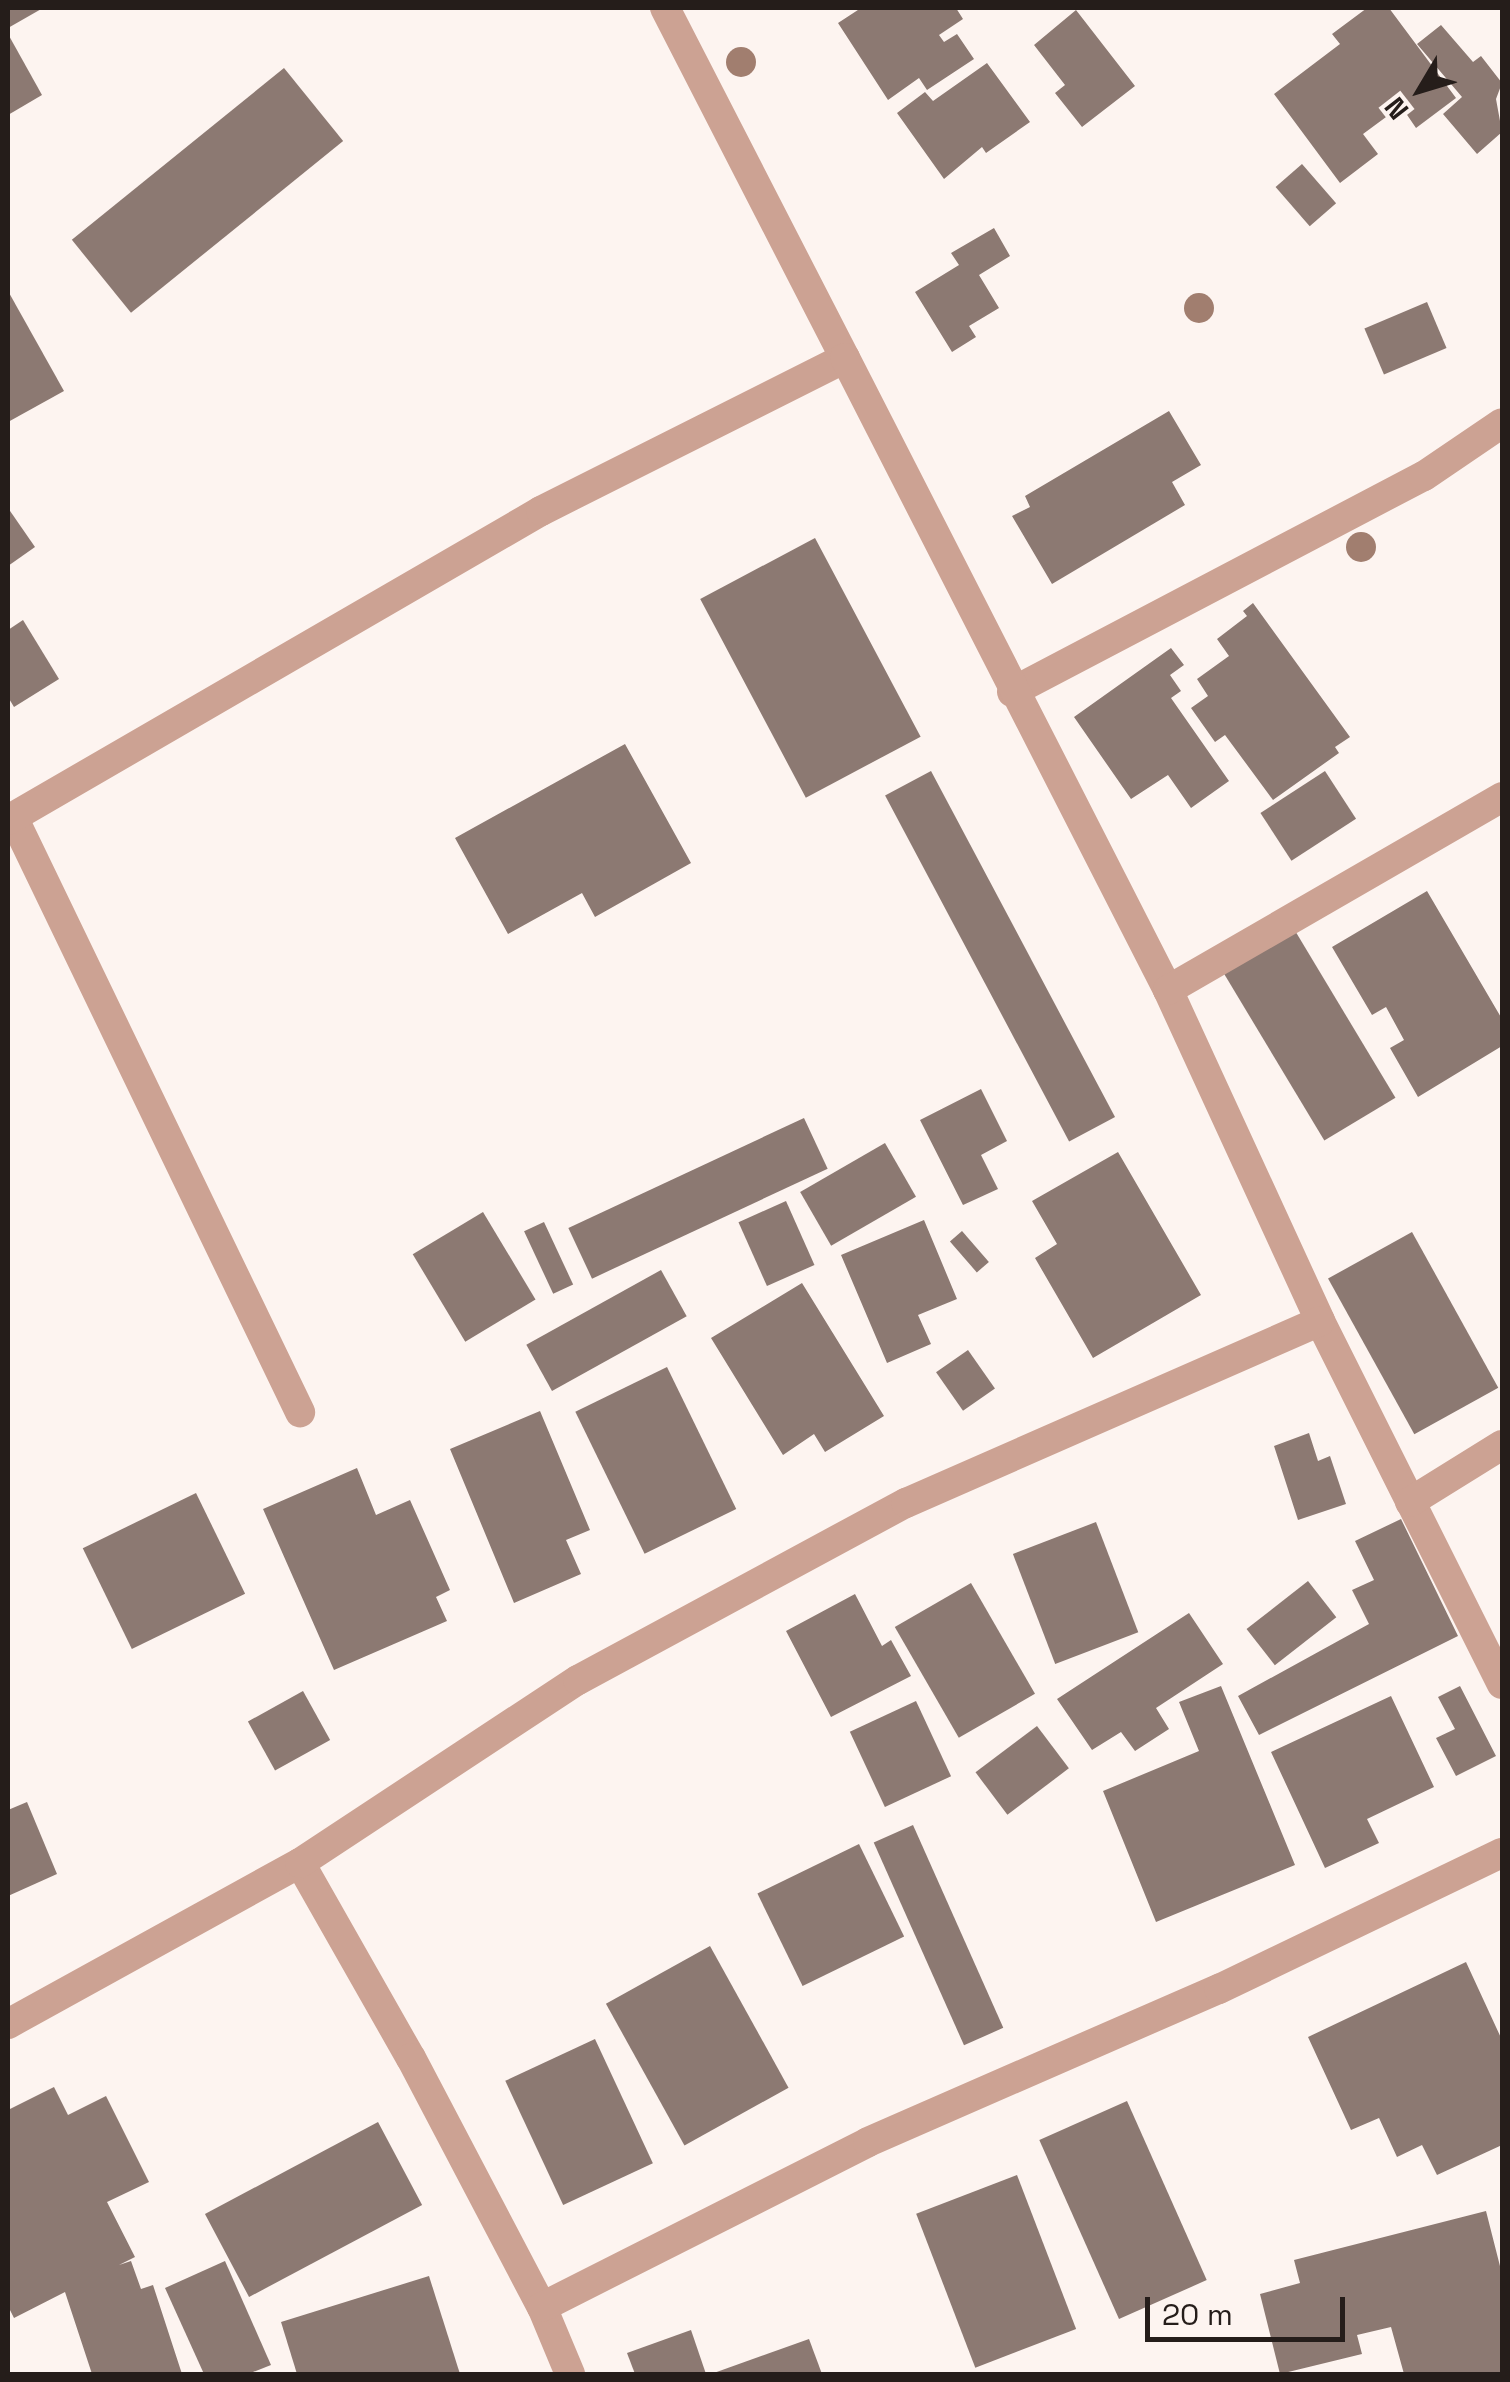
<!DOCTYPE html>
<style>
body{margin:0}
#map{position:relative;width:1510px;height:2382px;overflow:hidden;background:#fdf4f0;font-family:"Space Grotesk",sans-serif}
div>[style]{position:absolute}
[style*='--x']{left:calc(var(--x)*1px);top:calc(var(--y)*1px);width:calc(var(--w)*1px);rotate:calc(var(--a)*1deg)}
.building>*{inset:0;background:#8c7972;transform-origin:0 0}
.minor>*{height:30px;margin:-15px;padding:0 15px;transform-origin:15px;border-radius:15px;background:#cca293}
.trees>*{width:30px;height:30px;margin:-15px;border-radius:50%;background:#a17e6f}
span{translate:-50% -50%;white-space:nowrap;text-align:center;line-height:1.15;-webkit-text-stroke:9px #fdf4f0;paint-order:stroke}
.frame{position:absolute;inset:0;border:10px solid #251d1a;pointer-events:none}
.north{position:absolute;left:1370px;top:40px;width:100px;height:100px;-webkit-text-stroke:8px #fdf4f0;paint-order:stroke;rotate:232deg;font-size:28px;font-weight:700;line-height:40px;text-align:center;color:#251d1a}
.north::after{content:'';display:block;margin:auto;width:35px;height:45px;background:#251d1a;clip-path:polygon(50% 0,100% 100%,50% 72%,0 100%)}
.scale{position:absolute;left:1145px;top:2297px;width:200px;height:45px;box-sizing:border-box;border:5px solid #251d1a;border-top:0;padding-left:12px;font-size:30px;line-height:35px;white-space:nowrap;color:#251d1a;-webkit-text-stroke:8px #fdf4f0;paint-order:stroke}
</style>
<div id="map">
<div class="building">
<div style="clip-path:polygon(8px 8px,43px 8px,8px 28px)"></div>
<div style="clip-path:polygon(861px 8px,956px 8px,963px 19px,939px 35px,944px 42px,957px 34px,974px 59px,927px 90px,919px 78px,888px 100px,838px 23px)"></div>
<div style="clip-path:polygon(1367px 8px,1389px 8px,1456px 98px,1416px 128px,1401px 106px,1363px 134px,1378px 154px,1340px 183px,1274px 94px,1340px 44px,1332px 34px)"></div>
<div style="clip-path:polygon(1076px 10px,1135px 86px,1082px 127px,1055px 93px,1065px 85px,1034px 45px)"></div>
<div style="clip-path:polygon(1441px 25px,1473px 62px,1481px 56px,1502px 83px,1496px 99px,1502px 132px,1477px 154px,1443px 114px,1462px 97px,1417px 44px)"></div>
<div style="clip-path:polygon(8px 34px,42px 95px,8px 115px)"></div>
<div style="clip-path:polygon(987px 63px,1030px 122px,986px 153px,982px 147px,944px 179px,897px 113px,925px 92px,933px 101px)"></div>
<div style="left:284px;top:68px;width:94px;height:273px;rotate:51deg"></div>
<div style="left:1302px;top:164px;width:52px;height:35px;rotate:49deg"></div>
<div style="clip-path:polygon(994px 228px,1010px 256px,979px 275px,999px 308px,969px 326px,976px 337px,952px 352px,915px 292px,959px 265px,951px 253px)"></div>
<div style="clip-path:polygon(8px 291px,64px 391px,8px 422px)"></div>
<div style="left:1427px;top:302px;width:50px;height:68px;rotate:67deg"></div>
<div style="clip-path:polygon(1169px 411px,1201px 465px,1172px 482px,1185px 505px,1052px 584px,1012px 516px,1030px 507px,1025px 496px)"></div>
<div style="clip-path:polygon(8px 508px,35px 547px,8px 566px)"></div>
<div style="left:815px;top:538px;width:225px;height:130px;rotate:62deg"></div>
<div style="clip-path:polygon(1253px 603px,1350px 737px,1335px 747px,1339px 753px,1273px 800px,1225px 735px,1215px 742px,1191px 708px,1208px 696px,1197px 679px,1229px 656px,1217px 639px,1247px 616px,1243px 611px)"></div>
<div style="clip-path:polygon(23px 620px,59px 679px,14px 707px,8px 697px,8px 630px)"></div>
<div style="clip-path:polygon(1171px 648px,1184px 665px,1170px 675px,1181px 691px,1171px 698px,1229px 781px,1191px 808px,1168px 775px,1131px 799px,1074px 717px)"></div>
<div style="clip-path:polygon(625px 744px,691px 863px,595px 917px,582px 893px,508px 934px,455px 838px)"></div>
<div style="left:931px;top:771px;width:392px;height:52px;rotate:62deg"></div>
<div style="left:1325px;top:771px;width:57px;height:77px;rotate:57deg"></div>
<div style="clip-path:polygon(1427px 891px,1502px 1019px,1502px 1046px,1418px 1097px,1390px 1048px,1404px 1040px,1386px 1007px,1372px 1015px,1332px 947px)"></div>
<div style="left:1294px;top:929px;width:197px;height:83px;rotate:59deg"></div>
<div style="clip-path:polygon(981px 1089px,1007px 1141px,981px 1155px,998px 1189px,963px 1205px,920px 1120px)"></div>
<div style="left:804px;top:1118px;width:56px;height:260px;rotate:65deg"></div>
<div style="left:885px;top:1143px;width:62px;height:98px;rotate:60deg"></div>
<div style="clip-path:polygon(1118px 1152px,1201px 1295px,1093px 1358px,1035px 1258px,1057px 1244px,1032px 1201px)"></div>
<div style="left:786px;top:1201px;width:70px;height:52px;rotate:66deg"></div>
<div style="left:483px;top:1212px;width:102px;height:82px;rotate:59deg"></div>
<div style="clip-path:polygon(924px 1220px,957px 1299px,918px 1315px,931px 1344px,887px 1363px,841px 1255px)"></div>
<div style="left:544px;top:1222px;width:69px;height:22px;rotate:65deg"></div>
<div style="left:962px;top:1231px;width:41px;height:16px;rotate:49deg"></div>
<div style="left:1412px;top:1232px;width:178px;height:96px;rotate:61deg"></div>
<div style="left:661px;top:1270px;width:53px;height:154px;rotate:61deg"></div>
<div style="clip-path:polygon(802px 1283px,884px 1416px,825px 1452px,814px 1434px,783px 1455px,711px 1338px)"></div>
<div style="left:968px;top:1350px;width:47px;height:39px;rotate:55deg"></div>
<div style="left:667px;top:1367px;width:158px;height:102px;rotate:64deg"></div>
<div style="clip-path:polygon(540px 1411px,590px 1530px,566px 1540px,581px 1574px,514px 1603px,450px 1449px)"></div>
<div style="clip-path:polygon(1309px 1433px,1318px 1461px,1330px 1456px,1346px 1504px,1298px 1520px,1274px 1446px)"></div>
<div style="clip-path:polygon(357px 1468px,376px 1515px,410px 1500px,450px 1590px,436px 1597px,447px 1621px,334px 1670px,263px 1509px)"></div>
<div style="left:196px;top:1493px;width:112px;height:126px;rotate:64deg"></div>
<div style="clip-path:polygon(1401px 1519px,1458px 1636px,1259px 1735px,1238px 1696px,1369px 1624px,1352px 1590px,1374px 1580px,1355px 1541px)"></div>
<div style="left:1096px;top:1522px;width:118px;height:89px;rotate:69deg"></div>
<div style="left:1308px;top:1581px;width:46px;height:78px;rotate:52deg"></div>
<div style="left:971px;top:1583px;width:128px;height:88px;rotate:60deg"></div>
<div style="clip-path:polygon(855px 1594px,882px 1646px,891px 1640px,911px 1676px,831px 1717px,786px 1631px)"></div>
<div style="clip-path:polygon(1189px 1613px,1223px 1664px,1156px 1708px,1169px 1729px,1135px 1751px,1121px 1732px,1092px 1750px,1057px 1699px)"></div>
<div style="clip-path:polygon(1221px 1686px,1295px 1865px,1156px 1922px,1103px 1791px,1199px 1751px,1179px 1702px)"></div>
<div style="clip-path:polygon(1460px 1686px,1496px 1756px,1456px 1776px,1436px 1738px,1455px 1729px,1438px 1697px)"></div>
<div style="left:303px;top:1691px;width:56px;height:63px;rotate:61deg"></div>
<div style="clip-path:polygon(1391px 1696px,1434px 1787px,1367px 1819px,1379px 1843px,1325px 1868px,1271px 1752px)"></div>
<div style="left:916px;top:1701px;width:83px;height:73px;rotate:65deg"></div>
<div style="left:1037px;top:1726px;width:53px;height:77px;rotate:53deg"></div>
<div style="clip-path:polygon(27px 1802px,57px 1874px,8px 1896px,8px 1810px)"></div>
<div style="left:913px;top:1825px;width:222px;height:43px;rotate:66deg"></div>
<div style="left:859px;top:1844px;width:103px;height:113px;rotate:64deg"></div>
<div style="left:710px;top:1946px;width:162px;height:119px;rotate:61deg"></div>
<div style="clip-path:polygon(1466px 1962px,1502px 2040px,1502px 2145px,1437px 2175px,1422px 2145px,1397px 2157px,1379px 2118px,1351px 2130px,1308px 2037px)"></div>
<div style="left:595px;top:2039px;width:137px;height:99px;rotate:65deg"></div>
<div style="clip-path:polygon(54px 2087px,68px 2115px,106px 2096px,149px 2182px,107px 2202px,135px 2257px,119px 2265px,131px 2261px,141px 2289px,153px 2285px,182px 2374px,92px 2374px,65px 2292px,14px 2318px,8px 2306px,8px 2110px)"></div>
<div style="left:1127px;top:2101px;width:196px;height:96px;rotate:66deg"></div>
<div style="left:378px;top:2122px;width:94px;height:196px;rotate:62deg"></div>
<div style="left:1017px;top:2175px;width:165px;height:108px;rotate:69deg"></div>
<div style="clip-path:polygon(1486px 2211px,1502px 2274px,1502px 2374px,1404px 2374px,1391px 2327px,1357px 2335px,1362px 2354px,1280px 2374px,1260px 2294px,1300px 2283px,1294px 2260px)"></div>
<div style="clip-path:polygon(225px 2261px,271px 2365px,248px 2374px,204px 2374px,165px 2288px)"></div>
<div style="clip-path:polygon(429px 2276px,460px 2374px,297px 2374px,281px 2322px)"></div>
<div style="clip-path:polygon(691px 2330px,706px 2374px,635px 2374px,627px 2353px)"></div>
<div style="clip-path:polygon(809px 2339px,822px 2374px,711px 2374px)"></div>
</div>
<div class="minor">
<div style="--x:665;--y:8;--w:394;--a:62.8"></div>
<div style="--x:1012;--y:692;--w:465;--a:-27.7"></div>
<div style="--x:1424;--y:476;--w:94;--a:-34.2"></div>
<div style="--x:13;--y:817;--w:661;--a:64.25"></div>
<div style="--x:8;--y:820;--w:616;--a:-30.1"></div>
<div style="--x:541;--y:511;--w:340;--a:-26.7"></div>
<div style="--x:845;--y:358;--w:710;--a:62.93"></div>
<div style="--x:1168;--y:990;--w:364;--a:65.3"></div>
<div style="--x:1320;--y:1321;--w:406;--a:63.4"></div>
<div style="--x:1168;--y:990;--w:386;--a:-30"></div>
<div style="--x:1410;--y:1502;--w:108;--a:-31.8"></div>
<div style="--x:300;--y:1863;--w:224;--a:60.4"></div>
<div style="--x:411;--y:2058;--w:281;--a:62.3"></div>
<div style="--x:542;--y:2307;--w:73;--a:67.3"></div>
<div style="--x:8;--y:2024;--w:333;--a:-28.9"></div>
<div style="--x:300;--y:1863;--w:333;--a:-33.4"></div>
<div style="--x:578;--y:1680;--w:373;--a:-28.4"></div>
<div style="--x:906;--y:1503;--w:452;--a:-23.7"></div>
<div style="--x:542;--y:2307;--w:365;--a:-26.8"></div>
<div style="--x:868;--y:2142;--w:383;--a:-23.6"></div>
<div style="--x:1219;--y:1989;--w:314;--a:-25.7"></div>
</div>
<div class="trees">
<div style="left:741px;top:62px"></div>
<div style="left:1199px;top:308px"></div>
<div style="left:1361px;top:547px"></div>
</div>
<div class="frame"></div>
<div class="north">N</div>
<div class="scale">20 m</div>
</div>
